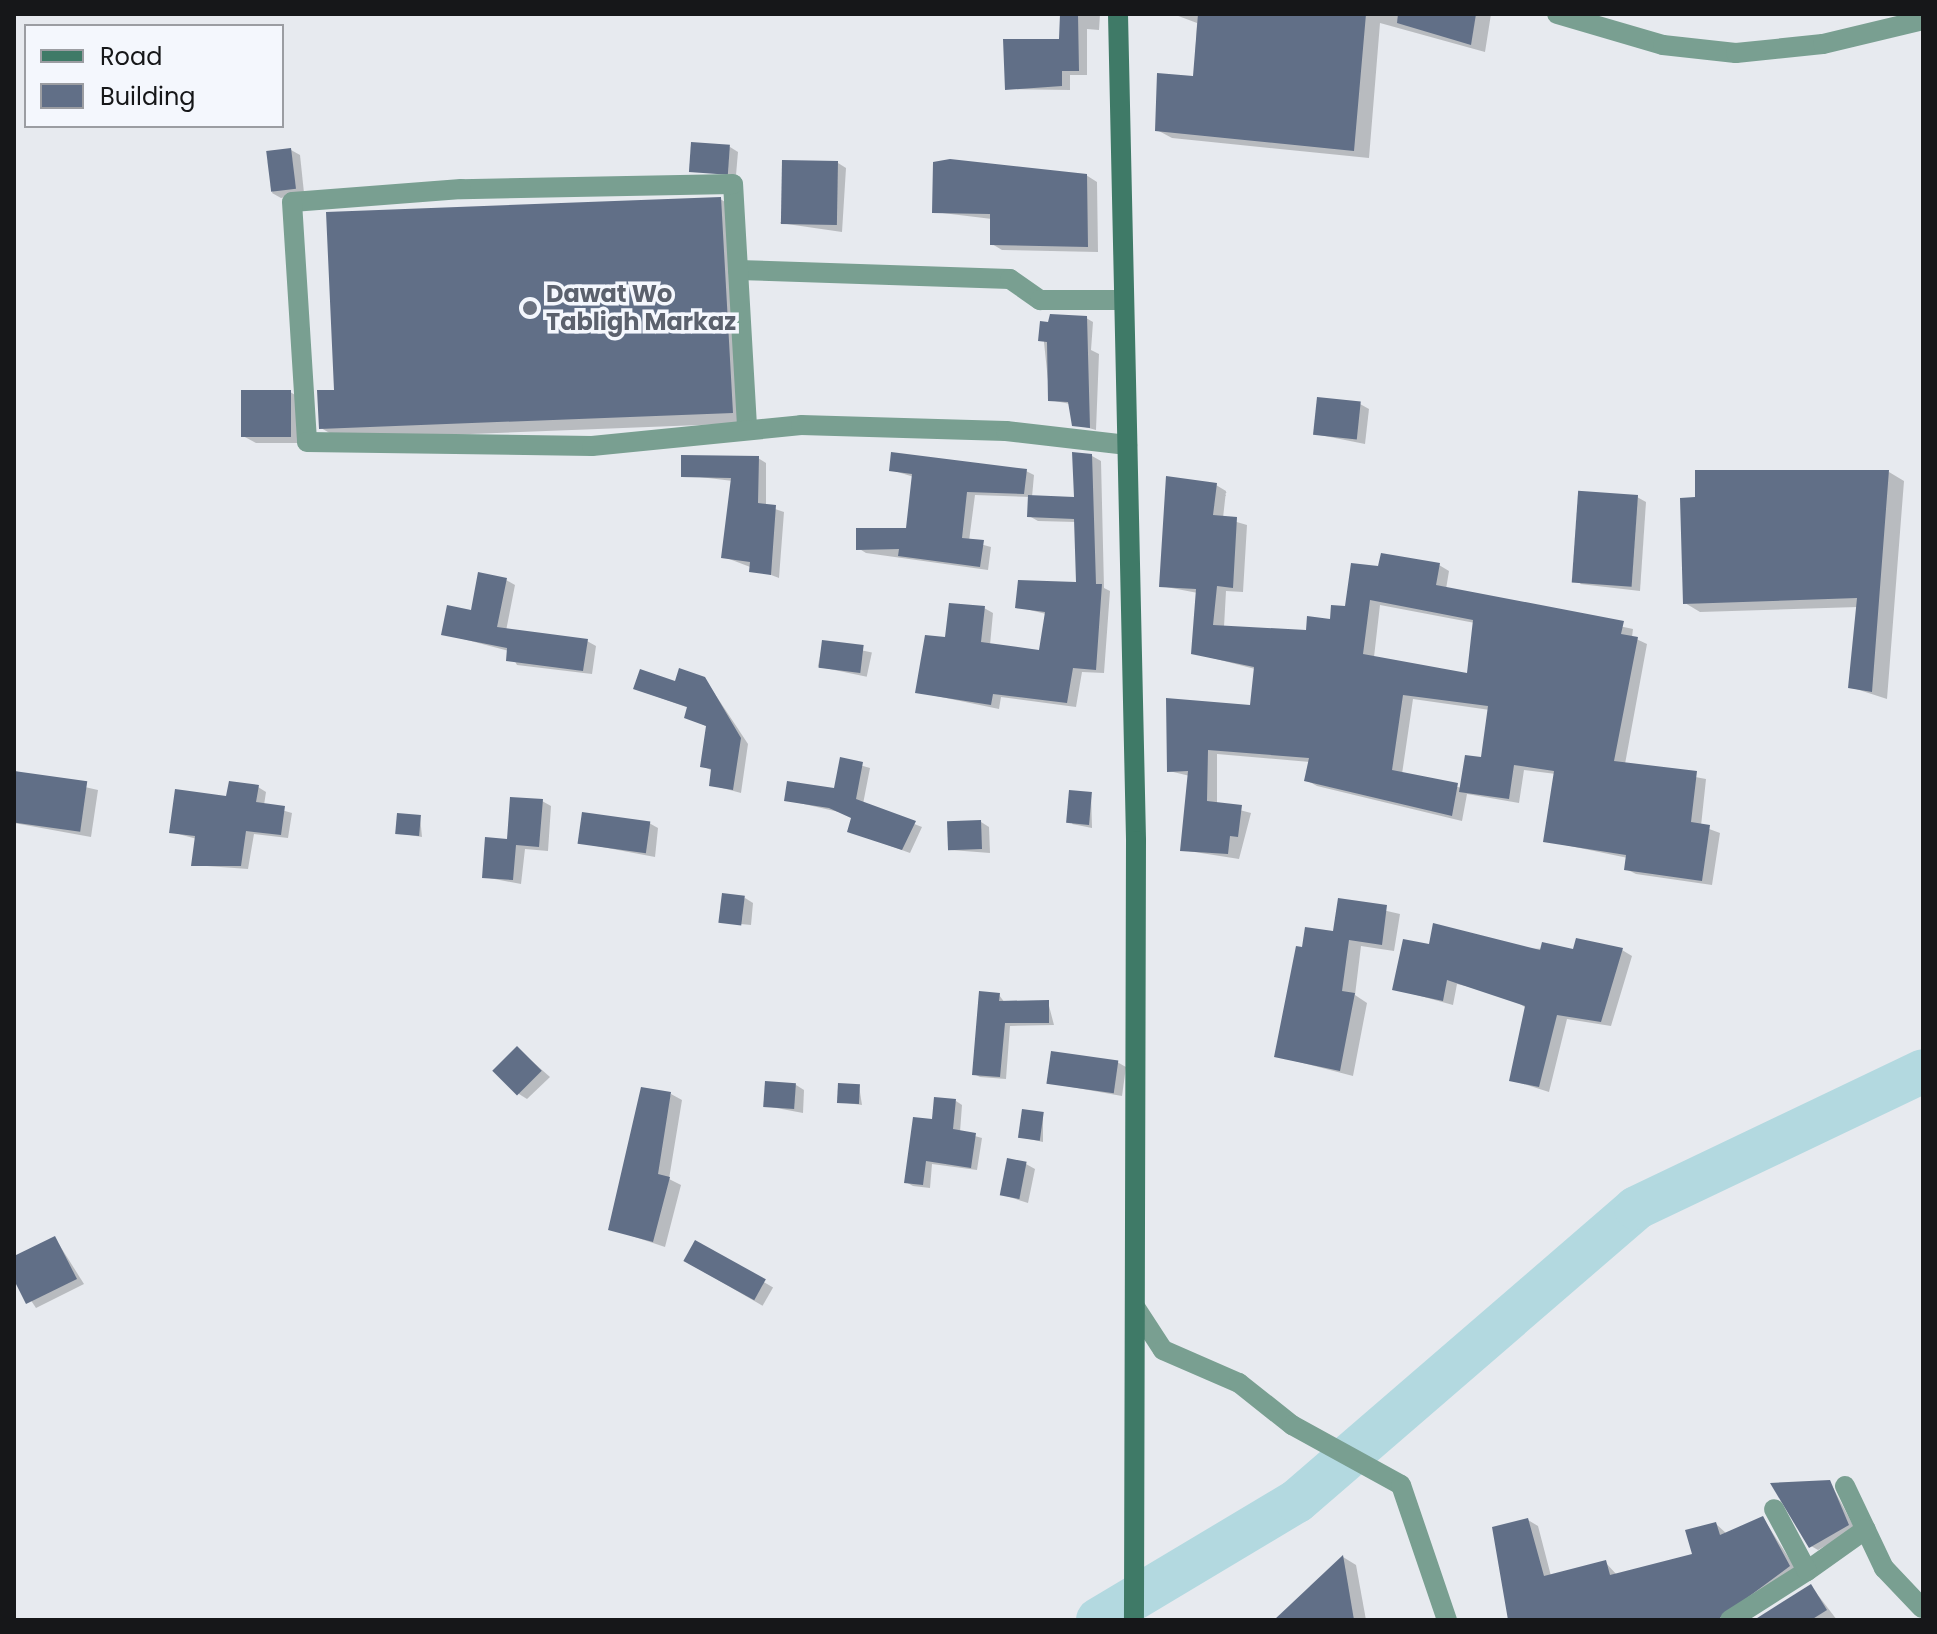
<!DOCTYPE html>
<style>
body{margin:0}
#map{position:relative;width:1937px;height:1634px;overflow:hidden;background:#e7eaef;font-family:Poppins,sans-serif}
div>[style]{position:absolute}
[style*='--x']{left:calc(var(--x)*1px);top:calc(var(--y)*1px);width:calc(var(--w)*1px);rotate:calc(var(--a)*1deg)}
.shadow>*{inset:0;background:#0003;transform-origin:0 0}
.river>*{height:44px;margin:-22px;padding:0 22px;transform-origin:22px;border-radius:22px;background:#b3d9e0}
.building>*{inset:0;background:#616f87;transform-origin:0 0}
.street>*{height:20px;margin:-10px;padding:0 10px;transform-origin:10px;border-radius:10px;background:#799f91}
.secondary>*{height:20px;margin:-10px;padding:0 10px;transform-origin:10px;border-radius:10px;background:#3f7a67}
.dots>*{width:22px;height:22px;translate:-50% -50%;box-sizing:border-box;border:4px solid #f4f7fd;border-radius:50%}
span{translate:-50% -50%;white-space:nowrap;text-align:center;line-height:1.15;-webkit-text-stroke:7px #f4f7fd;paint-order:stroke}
.worship-label{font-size:24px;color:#5b616d;font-weight:700}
.left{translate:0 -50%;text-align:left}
.frame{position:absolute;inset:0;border:16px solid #161719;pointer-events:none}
.legend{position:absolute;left:24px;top:24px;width:260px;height:104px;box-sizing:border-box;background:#f4f7fd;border:2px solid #9b9da2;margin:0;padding:10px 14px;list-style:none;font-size:24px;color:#161719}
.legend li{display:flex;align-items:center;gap:16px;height:40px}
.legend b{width:40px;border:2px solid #9b9da2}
</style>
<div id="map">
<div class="shadow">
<div style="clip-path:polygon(1062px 14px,1100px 14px,1099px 30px,1087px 29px,1087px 75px,1070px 75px,1070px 90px,1007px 89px,1061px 41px)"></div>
<div style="clip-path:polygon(1173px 14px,1491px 14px,1485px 52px,1380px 23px,1369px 158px,1172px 138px,1157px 130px,1194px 78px,1197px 23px)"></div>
<div style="clip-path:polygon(730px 147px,738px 152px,736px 175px,691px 171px)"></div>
<div style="clip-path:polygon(291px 150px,300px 155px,304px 193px,281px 198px,272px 193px)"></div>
<div style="clip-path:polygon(838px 163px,846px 168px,842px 232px,780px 223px)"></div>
<div style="clip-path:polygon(1086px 175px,1097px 182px,1098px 252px,1002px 250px,992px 244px,992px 219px,934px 212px)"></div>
<div style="clip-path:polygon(720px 199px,739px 210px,751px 423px,340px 439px,321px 428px)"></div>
<div style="clip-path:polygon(1086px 318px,1093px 322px,1091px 350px,1099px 354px,1096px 430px,1074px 424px,1070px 404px,1050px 400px,1042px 323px)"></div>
<div style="clip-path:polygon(290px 392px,304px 400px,307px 443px,256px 443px,243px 436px)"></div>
<div style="clip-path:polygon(1360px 404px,1369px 409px,1365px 444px,1315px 434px)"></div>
<div style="clip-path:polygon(1092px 456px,1101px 461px,1104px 588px,1110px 591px,1104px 673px,1082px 672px,1076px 707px,1001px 697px,999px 709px,917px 692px,947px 639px,984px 608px,993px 613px,990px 645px,1040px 653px,1046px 614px,1018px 607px,1078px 585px,1076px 522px,1038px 521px,1029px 516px,1030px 497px,975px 495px,969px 541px,991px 547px,988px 570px,866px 553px,858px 548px,907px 530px,914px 477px,891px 470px,1026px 471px,1034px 475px,1032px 497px,1076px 499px)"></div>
<div style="clip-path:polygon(758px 458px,766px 463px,766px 506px,784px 512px,779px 578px,724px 557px,733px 481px,683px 475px)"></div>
<div style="clip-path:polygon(1889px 472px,1904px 481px,1887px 699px,1850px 687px,1858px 607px,1700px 612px,1685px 603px)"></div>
<div style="clip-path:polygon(evenodd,1216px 485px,1226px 491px,1223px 518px,1247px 525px,1243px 592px,1226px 591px,1224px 627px,1307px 632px,1347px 609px,1380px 569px,1439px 565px,1449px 571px,1446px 589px,1633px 629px,1632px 637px,1647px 644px,1625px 764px,1706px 779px,1701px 826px,1720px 833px,1712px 885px,1636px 874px,1626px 869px,1628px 858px,1546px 841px,1556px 774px,1524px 770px,1519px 803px,1467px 794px,1462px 821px,1317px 786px,1306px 780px,1310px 762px,1217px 754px,1217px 804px,1251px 813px,1239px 859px,1182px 850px,1190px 776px,1169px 771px,1252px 707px,1255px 669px,1193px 653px,1198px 593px,1161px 586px,1216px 485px,1380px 605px,1475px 623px,1469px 675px,1374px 657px,1380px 605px,1216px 485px,1413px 699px,1490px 710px,1482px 760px,1462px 788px,1402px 774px,1413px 699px)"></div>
<div style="clip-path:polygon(1637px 497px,1646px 502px,1640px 591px,1580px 584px)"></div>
<div style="clip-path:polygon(506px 580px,515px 585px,506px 631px,587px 641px,596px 646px,592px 674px,517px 665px,509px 651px,444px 634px)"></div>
<div style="left:823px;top:642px;width:50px;height:25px;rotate:12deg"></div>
<div style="clip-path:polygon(705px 679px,748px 744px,741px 793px,711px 785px,713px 771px,702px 766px,708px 727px,686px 717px,689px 708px,644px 692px)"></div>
<div style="clip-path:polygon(842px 760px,870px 768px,863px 804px,922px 827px,910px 853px,849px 831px,853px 818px,839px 812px,786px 800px,835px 791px)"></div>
<div style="clip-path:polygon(14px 771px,98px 790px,91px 837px,14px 823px)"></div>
<div style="clip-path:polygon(258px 787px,266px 792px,264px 805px,292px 813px,288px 838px,254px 834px,248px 869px,193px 865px,197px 839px,171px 832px)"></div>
<div style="clip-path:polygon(1091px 794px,1092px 828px,1072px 824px)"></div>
<div style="clip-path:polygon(542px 801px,551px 806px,548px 851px,525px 849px,521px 884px,484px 877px)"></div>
<div style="clip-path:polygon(420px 817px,422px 837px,397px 833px)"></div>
<div style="clip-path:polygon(981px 822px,989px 827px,990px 853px,951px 850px)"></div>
<div style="clip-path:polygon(649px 823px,658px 828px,655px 857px,581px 843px)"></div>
<div style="clip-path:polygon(745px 898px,753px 903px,751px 925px,720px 922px)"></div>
<div style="clip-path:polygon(1339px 900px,1400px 914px,1394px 951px,1361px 946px,1355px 995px,1367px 1003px,1353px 1076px,1276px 1056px,1334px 933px)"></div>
<div style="clip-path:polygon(1430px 947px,1622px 950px,1632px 956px,1611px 1026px,1567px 1019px,1549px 1092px,1511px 1080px,1526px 1008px,1508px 996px,1457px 984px,1453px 1005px,1395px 989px)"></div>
<div style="clip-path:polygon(999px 995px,1005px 1003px,1048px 1002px,1054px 1025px,1010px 1026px,1006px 1079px,980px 1077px,974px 1074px)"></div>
<div style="clip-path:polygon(518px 1049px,550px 1077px,527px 1099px,519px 1094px)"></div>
<div style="clip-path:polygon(1117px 1062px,1126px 1067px,1122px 1096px,1049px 1083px)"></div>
<div style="clip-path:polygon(796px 1085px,804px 1090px,803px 1113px,766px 1106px)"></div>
<div style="clip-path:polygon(859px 1086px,862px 1105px,839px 1102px)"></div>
<div style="clip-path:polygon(671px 1094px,682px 1100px,669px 1179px,681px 1185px,665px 1247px,611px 1229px)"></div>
<div style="clip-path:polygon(956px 1101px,962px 1105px,960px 1132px,982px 1138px,977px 1170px,932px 1164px,930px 1188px,913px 1186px,906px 1182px,933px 1121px)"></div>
<div style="clip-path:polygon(1043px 1114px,1043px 1142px,1020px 1137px)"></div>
<div style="clip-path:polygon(1026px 1164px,1035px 1169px,1028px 1203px,1003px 1195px)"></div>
<div style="clip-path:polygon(55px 1238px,84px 1284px,36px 1308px,14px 1275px,14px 1258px)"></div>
<div style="left:696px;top:1243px;width:89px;height:21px;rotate:30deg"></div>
<div style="clip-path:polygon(1830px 1482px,1855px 1529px,1818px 1550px,1811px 1546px)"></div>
<div style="clip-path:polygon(1763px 1518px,1798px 1572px,1731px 1620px,1511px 1620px,1528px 1520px,1538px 1526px,1551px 1576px,1605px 1562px,1617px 1575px,1694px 1556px,1716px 1524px,1727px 1534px)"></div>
<div style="clip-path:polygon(1343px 1557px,1356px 1565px,1366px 1620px,1277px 1620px)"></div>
<div style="clip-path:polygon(1811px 1586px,1837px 1620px,1758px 1620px)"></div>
</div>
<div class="river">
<div style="--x:1098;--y:1620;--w:232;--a:-30.9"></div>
<div style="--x:1297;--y:1501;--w:448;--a:-40.8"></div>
<div style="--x:1636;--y:1208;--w:318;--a:-25.5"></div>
</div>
<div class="building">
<div style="clip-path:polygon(1060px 14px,1078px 14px,1079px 71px,1062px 71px,1062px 86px,1005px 90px,1003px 39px,1059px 39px)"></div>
<div style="clip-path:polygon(1198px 14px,1366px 14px,1354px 151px,1155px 131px,1157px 73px,1193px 76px)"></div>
<div style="clip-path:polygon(1398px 14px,1476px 14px,1471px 45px,1397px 23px)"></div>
<div style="left:691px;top:142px;width:39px;height:30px;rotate:4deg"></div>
<div style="left:291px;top:148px;width:41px;height:25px;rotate:83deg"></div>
<div style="clip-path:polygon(950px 159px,1087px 174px,1088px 247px,990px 245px,990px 214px,932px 213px,933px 162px)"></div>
<div style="left:782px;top:160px;width:56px;height:64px;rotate:1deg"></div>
<div style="clip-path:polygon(721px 197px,733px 413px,319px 429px,317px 390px,334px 390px,326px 212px)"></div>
<div style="clip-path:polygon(1050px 314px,1087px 316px,1090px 428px,1072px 426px,1068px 402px,1048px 401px,1047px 342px,1038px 341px,1040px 321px,1048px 322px)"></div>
<div style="left:241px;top:390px;width:50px;height:47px"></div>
<div style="left:1317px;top:397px;width:44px;height:38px;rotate:6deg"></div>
<div style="clip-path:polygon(891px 452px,1027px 469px,1024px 494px,967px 492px,962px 538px,984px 540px,980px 567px,898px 556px,899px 549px,856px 550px,856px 528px,906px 528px,912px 474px,889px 471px)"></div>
<div style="clip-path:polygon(1072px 452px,1092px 454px,1096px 584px,1102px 584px,1096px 670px,1073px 668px,1067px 703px,993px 694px,991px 705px,915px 693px,925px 635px,945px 637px,949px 603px,985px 606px,981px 642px,1039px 650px,1045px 612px,1015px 608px,1018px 580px,1076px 582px,1074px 519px,1027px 517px,1028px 495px,1074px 497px)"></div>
<div style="clip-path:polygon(681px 455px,759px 456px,758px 503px,776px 505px,771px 575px,749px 572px,750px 562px,721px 558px,731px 478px,681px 477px)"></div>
<div style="clip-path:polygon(1695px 470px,1889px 470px,1872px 692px,1848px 688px,1857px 598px,1683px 604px,1680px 498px,1695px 497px)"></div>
<div style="clip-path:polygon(evenodd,1166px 476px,1217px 483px,1213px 515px,1237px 517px,1233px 588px,1217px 586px,1213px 625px,1306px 630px,1307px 616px,1330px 619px,1331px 605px,1345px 606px,1351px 563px,1378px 566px,1381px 553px,1440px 563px,1436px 585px,1624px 621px,1621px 634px,1638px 637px,1614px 761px,1697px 771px,1691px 822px,1710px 825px,1702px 881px,1624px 870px,1626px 855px,1543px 842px,1554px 771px,1514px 765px,1509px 799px,1459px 792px,1465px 755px,1481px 757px,1488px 706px,1403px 695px,1392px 770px,1458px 783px,1452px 816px,1304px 781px,1309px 758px,1208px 750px,1207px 801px,1242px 805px,1238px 837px,1230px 836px,1228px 854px,1180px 851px,1188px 771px,1167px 772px,1166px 698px,1250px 705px,1254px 667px,1191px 654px,1196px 589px,1159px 587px,1166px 476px,1370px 600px,1473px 620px,1467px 673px,1363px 654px,1370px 600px)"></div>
<div style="left:1638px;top:495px;width:92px;height:60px;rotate:94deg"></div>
<div style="clip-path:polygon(478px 572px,507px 578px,497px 627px,588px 639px,583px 671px,506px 661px,507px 648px,441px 635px,447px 605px,471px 610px)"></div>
<div style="left:822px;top:640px;width:42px;height:28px;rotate:7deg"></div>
<div style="clip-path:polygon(679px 668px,705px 677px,741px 738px,733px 790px,709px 786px,711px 769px,700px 767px,706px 726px,684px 718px,687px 707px,633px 689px,640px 669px,675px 681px)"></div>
<div style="clip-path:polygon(840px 757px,863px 762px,856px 799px,916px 821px,902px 850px,847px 832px,851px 818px,829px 808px,784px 801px,787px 781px,834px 788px)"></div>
<div style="left:14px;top:771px;width:74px;height:51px;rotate:8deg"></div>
<div style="clip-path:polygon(229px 781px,259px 785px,256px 802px,285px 806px,281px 835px,246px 831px,241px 866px,191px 866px,195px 836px,169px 833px,175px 789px,226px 796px)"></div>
<div style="left:1069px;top:790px;width:23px;height:33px;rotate:5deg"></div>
<div style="clip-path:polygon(510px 797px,543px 799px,539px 847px,516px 845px,513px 880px,482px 878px,485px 837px,507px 839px)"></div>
<div style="left:582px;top:812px;width:69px;height:32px;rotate:8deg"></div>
<div style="left:397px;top:813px;width:24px;height:21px;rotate:5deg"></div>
<div style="left:981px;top:820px;width:29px;height:34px;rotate:88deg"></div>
<div style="left:722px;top:893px;width:23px;height:30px;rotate:7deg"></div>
<div style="clip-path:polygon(1338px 898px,1387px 905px,1382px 945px,1349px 940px,1342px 991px,1355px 993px,1340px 1071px,1274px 1057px,1296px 946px,1302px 947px,1305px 927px,1333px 931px)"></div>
<div style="clip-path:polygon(1433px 923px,1540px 950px,1542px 942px,1573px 949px,1576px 938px,1623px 948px,1601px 1022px,1557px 1015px,1539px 1087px,1509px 1081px,1525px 1006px,1447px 980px,1443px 1001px,1392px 990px,1403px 939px,1429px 944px)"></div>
<div style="clip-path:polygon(979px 991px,1000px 993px,999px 1001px,1049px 1000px,1049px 1023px,1005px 1023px,1000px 1077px,972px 1075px)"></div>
<div style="left:517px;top:1046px;width:35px;height:35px;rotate:45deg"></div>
<div style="left:1051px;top:1051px;width:68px;height:33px;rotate:8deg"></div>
<div style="left:765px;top:1081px;width:31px;height:26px;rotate:4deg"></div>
<div style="left:838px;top:1083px;width:22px;height:20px;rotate:3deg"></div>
<div style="clip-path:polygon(641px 1087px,671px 1092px,658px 1174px,670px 1177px,653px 1242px,608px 1230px)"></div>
<div style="clip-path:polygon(934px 1097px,956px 1099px,953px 1129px,976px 1133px,971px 1168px,926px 1161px,923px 1185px,904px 1183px,913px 1117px,932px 1119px)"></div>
<div style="left:1022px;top:1109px;width:22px;height:29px;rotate:8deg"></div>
<div style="left:1007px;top:1158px;width:20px;height:38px;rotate:11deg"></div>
<div style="clip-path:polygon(55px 1236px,77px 1279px,26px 1304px,14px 1280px,14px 1256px)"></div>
<div style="left:695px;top:1240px;width:81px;height:24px;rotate:29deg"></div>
<div style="clip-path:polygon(1830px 1480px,1849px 1525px,1809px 1548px,1770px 1483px)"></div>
<div style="clip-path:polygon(1763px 1516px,1790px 1566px,1717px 1620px,1508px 1620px,1492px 1527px,1528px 1518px,1544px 1576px,1606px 1560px,1610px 1575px,1692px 1554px,1685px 1530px,1716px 1522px,1720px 1535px)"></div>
<div style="clip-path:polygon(1343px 1555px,1354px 1620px,1274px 1620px)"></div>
<div style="clip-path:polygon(1811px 1584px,1827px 1610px,1811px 1620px,1754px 1620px)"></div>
</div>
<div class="street">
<div style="--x:1557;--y:14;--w:110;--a:16.3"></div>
<div style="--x:1663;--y:45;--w:73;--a:6.3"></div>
<div style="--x:1736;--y:53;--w:87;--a:-5.9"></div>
<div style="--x:1823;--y:44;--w:103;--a:-13.5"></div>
<div style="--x:738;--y:270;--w:272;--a:1.9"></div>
<div style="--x:1010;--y:279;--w:37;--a:35"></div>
<div style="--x:1040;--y:300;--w:84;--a:0"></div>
<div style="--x:747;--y:426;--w:242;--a:-93.3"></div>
<div style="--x:733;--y:184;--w:272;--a:178.9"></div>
<div style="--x:461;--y:189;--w:169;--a:175.6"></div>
<div style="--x:292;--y:202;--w:240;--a:86.4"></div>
<div style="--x:307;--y:442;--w:285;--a:0.8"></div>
<div style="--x:592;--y:446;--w:210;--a:-5.7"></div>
<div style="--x:801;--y:425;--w:205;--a:1.7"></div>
<div style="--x:1006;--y:431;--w:122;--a:6.6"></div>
<div style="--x:1135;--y:1307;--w:51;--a:56.9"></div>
<div style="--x:1163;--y:1350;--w:83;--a:23.5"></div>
<div style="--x:1239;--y:1383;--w:68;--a:38.4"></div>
<div style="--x:1292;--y:1425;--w:124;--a:28.8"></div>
<div style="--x:1401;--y:1485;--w:143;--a:71.2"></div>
<div style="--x:1845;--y:1486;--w:91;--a:64.6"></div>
<div style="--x:1884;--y:1568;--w:55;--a:46.5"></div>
<div style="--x:1807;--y:1571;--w:72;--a:-35.4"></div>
<div style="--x:1730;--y:1620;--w:91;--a:-32.5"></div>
<div style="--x:1807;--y:1571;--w:70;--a:-118"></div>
</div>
<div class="secondary">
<div style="--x:1118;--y:14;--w:827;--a:88.75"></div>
<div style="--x:1136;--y:841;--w:779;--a:90.15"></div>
</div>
<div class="dots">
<div style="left:530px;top:308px;background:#6b7280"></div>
</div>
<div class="worship-label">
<span class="left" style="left:546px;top:308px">Dawat Wo<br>Tabligh Markaz</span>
</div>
<div class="frame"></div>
<ul class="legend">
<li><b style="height:10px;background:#3f7a67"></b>Road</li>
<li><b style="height:22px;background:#616f87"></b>Building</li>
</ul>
</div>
